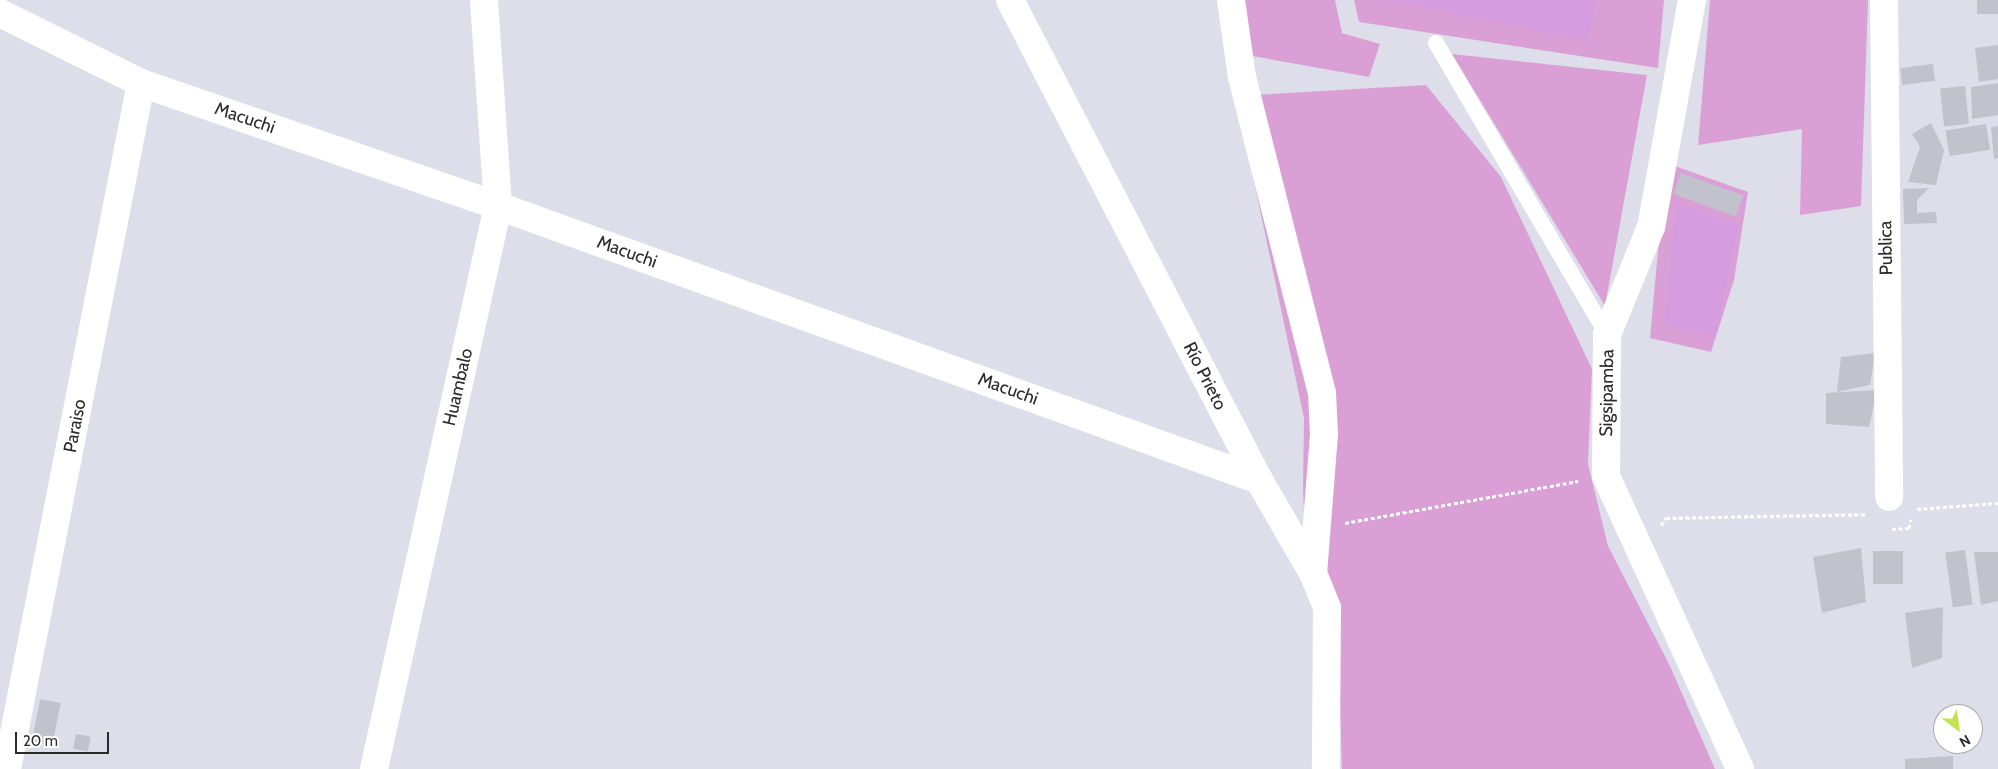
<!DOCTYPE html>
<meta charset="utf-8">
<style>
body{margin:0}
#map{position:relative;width:1998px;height:769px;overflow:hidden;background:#dddeea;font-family:Cabin,sans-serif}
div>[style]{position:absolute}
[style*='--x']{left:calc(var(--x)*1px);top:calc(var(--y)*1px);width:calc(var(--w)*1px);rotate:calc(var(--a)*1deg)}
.green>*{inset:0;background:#daa0d6}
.pitch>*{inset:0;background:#d59de0}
.building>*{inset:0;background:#c2c2cd;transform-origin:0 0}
.path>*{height:3px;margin-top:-1.5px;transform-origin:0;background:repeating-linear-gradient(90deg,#fff 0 4px,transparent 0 6.5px)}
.service>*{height:16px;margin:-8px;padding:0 8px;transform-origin:8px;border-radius:8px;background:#fff}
.minor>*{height:28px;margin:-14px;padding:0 14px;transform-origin:14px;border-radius:14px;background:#fff}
span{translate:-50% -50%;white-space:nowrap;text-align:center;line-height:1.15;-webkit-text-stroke:4px #fff;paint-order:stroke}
.street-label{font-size:18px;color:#2a2a2a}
.north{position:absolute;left:1933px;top:704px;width:50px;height:50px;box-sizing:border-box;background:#fff;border:1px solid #aaa;border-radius:50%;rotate:150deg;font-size:14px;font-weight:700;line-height:20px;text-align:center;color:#2a2a2a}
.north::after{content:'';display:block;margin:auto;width:18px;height:22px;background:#c3e451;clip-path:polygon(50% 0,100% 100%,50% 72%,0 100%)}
.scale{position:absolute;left:15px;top:732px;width:94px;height:22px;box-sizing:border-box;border:2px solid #2a2a2a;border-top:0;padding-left:6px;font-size:15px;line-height:18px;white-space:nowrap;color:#2a2a2a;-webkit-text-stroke:4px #fff;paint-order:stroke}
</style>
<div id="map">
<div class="green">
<div style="clip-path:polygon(1239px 0,1335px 0,1342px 33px,1380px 44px,1369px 77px,1241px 54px)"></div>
<div style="clip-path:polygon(1354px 0,1664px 0,1658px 68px,1359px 22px)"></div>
<div style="clip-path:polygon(1710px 0,1868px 0,1861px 206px,1800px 215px,1802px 129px,1698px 145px)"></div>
<div style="clip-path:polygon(1452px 54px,1647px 75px,1605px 306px)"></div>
<div style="clip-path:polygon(1426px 85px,1501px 177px,1592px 369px,1588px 464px,1608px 546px,1670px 666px,1715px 769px,1342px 769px,1337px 606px,1305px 538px,1303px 488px,1304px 418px,1236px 96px)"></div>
<div style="clip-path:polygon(1666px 163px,1748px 192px,1734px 280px,1711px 352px,1650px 338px)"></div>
</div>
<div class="pitch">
<div style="clip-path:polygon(1384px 0,1596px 0,1588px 41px)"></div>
<div style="clip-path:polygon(1676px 203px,1739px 225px,1716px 335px,1664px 327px)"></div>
</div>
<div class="building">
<div style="left:1977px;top:0;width:21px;height:14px"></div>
<div style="clip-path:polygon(1998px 45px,1998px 79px,1979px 82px,1975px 48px)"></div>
<div style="left:1933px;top:64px;width:17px;height:33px;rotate:83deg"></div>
<div style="clip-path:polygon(1998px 83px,1998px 115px,1972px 119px,1971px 87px)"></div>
<div style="left:1965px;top:86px;width:38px;height:25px;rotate:84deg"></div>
<div style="clip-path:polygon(1931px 123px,1944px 150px,1936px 185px,1908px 182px,1920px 147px,1912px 134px)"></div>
<div style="left:1986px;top:124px;width:26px;height:41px;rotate:81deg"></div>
<div style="clip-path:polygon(1998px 126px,1998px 158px,1994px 159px,1991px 127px)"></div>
<div style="left:1681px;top:173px;width:66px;height:22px;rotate:20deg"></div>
<div style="clip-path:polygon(1929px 188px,1917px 200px,1917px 213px,1936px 212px,1937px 223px,1904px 224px,1903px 189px)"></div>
<div style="clip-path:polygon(1875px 353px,1870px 385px,1837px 392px,1841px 357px)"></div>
<div style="clip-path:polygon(1877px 390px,1869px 427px,1826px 424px,1826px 393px)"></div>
<div style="clip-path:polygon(1861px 548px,1866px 602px,1822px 613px,1813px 557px)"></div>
<div style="left:1965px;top:550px;width:55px;height:20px;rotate:82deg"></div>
<div style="left:1903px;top:551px;width:33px;height:30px;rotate:90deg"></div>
<div style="clip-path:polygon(1974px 552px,1998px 552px,1998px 601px,1981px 605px)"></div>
<div style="clip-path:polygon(1943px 607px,1942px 658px,1912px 668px,1905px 613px)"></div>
<div style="left:40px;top:699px;width:21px;height:43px;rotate:11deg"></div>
<div style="left:76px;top:734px;width:15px;height:15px;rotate:11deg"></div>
<div style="clip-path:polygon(1953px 756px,1953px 769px,1905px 769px,1905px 759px)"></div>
</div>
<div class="path">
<div style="--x:1917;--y:509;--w:81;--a:-4.2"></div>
<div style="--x:1345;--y:523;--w:237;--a:-10.2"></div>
<div style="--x:1661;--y:525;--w:9;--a:-54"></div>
<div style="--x:1666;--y:518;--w:200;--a:-1.1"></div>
<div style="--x:1892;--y:529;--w:17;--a:-3"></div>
<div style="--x:1909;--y:528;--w:9;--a:-77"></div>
</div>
<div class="service">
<div style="--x:1436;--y:43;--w:338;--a:59.6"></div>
</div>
<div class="minor">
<div style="--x:1010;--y:0;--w:541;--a:62.58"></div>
<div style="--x:1259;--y:480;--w:108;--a:59.9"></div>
<div style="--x:1313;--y:573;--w:38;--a:68"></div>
<div style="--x:1327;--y:608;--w:161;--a:90.4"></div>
<div style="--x:1231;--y:0;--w:78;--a:81.9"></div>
<div style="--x:1242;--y:77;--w:326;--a:75.8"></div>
<div style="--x:1322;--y:393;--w:41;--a:87.2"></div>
<div style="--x:1324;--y:434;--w:139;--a:94.5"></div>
<div style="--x:1692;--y:0;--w:231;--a:100.2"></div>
<div style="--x:1651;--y:227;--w:117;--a:112.2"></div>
<div style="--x:1607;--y:335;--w:141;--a:90.4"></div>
<div style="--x:1606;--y:476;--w:322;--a:65.4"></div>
<div style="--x:1884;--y:0;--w:497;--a:89.4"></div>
<div style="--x:0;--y:13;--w:157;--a:26.4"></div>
<div style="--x:141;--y:83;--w:378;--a:19"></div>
<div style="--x:498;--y:206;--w:809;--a:19.8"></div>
<div style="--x:7;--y:769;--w:699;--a:-78.95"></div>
<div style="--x:374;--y:769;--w:576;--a:-77.58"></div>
<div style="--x:498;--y:206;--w:206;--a:-93.9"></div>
</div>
<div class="street-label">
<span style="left:245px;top:118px;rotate:19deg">Macuchi</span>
<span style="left:1886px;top:248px;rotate:-91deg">Publica</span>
<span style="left:627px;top:252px;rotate:20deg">Macuchi</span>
<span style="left:1205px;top:376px;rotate:63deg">Río Prieto</span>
<span style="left:458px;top:387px;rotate:-77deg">Huambalo</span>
<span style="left:1008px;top:389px;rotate:20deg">Macuchi</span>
<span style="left:1607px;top:393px;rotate:-89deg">Sigsipamba</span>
<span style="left:75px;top:426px;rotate:-79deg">Paraiso</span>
</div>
<div class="north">N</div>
<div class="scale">20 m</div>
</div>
